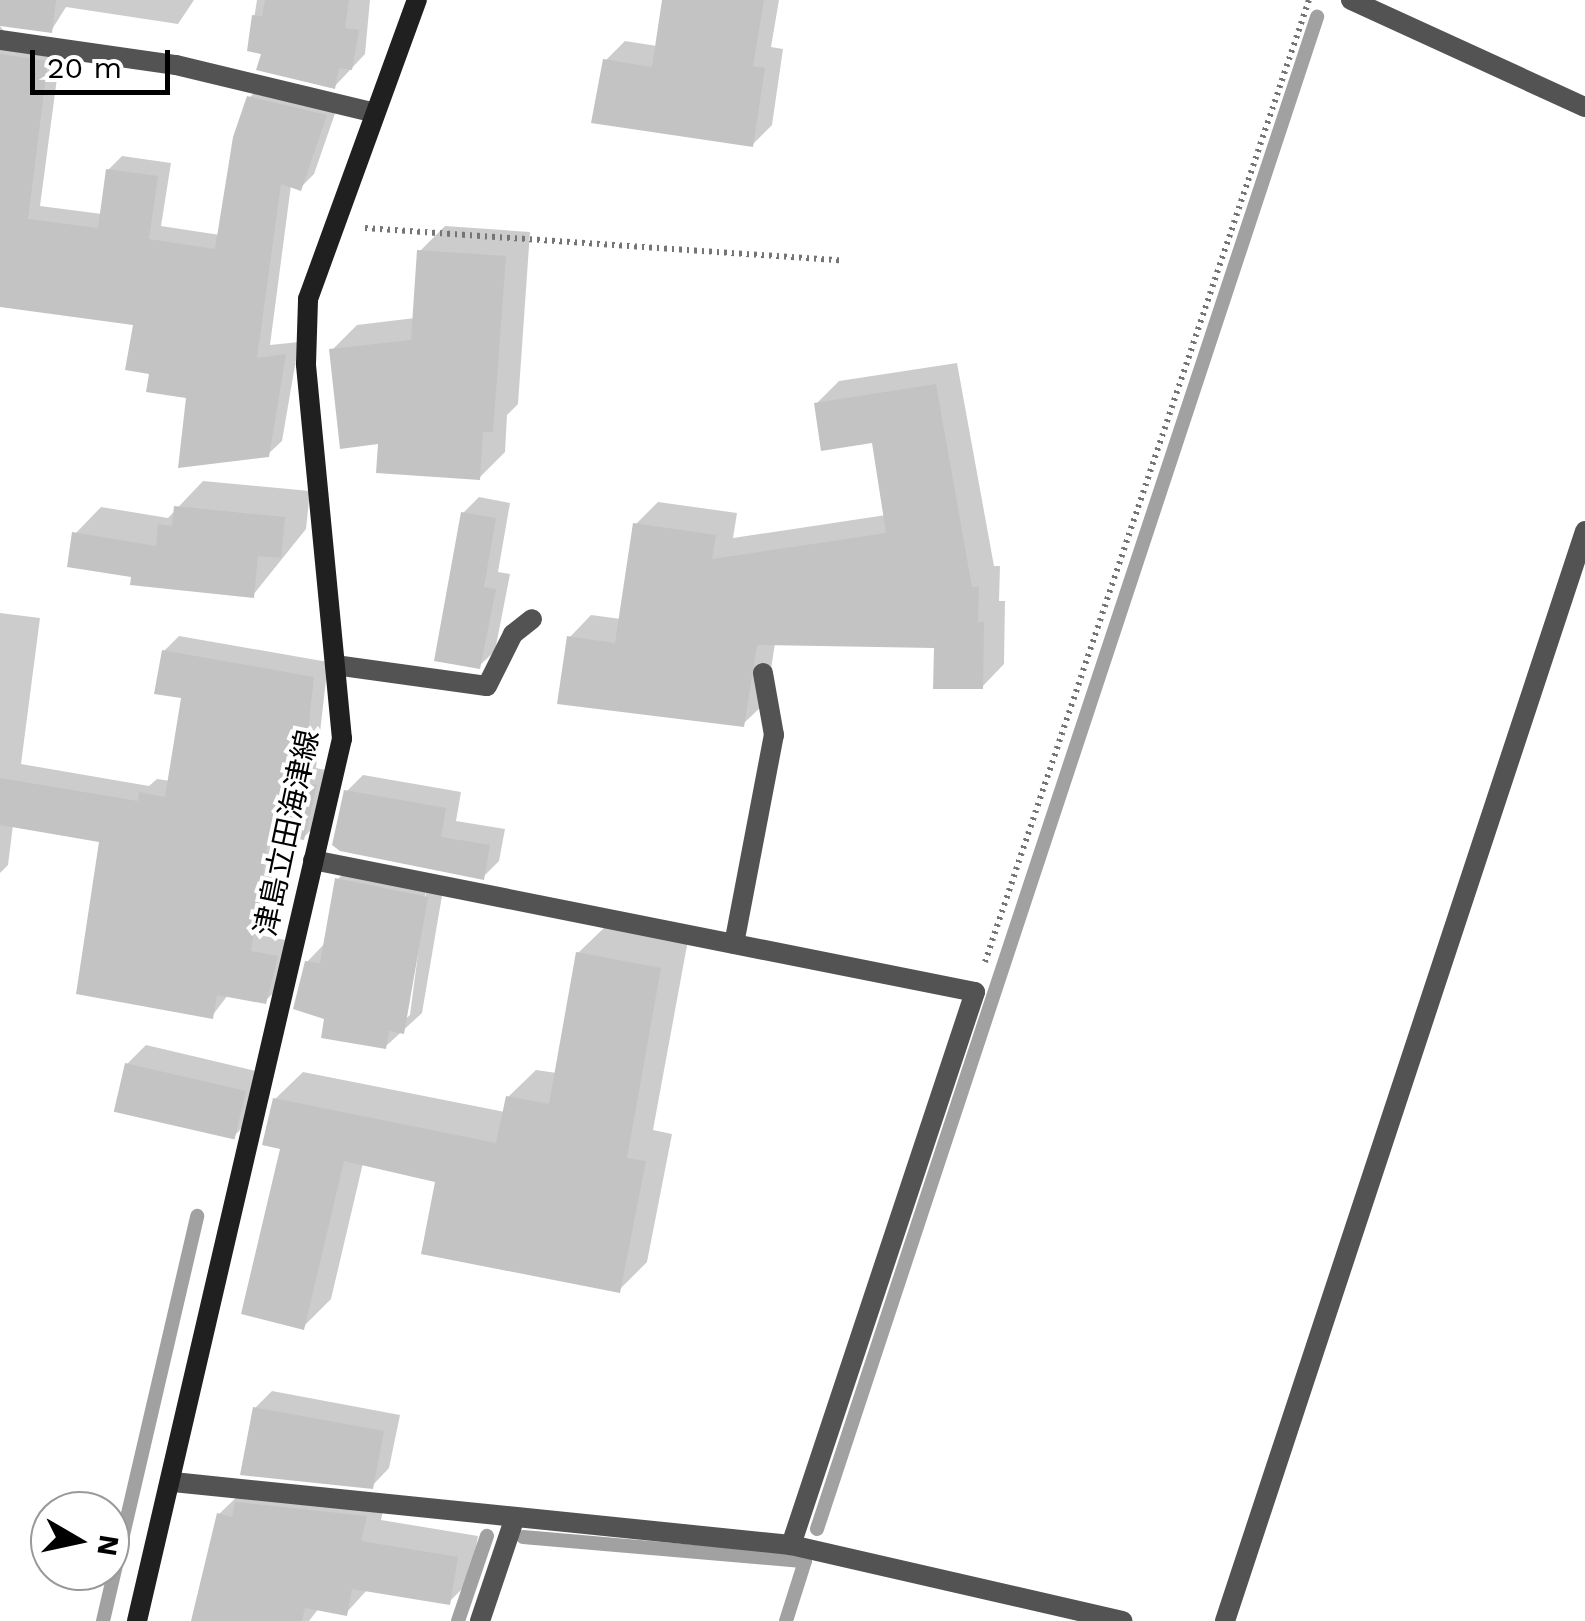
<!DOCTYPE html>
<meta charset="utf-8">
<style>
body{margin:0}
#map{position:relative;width:1585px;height:1621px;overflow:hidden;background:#fff;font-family:"Work Sans","Noto Sans JP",sans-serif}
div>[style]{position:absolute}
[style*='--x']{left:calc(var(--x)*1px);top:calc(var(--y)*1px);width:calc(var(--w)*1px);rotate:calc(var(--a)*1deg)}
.shadow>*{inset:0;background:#0003}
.stream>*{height:14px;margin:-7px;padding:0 7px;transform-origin:7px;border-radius:7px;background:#a1a1a1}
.building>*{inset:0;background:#c3c3c3;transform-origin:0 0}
.path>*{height:6px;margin-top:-3px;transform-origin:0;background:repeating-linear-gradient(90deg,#757575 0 2.5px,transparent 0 7.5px)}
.service>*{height:20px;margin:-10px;padding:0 10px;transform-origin:10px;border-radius:10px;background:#535353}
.minor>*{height:20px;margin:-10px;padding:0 10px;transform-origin:10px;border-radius:10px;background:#535353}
.secondary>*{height:20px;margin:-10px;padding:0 10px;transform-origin:10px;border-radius:10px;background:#202020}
span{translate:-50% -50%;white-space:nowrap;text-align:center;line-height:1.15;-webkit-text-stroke:8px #fff;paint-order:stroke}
.street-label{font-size:30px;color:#000}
.north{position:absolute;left:30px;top:1491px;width:100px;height:100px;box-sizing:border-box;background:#fff;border:2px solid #999;border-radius:50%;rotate:99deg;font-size:28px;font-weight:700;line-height:40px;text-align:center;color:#000}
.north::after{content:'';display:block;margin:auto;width:35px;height:45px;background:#000;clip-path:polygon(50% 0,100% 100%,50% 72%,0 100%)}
.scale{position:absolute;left:30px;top:50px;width:140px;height:45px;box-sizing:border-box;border:5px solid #000;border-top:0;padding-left:12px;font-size:30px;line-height:35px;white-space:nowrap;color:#000;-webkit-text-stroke:8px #fff;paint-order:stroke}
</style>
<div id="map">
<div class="shadow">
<div style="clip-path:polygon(0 0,194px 0,178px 24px,66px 7px,51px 31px,0 24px)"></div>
<div style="clip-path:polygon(257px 0,370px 0,365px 54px,335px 86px,249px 49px)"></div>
<div style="clip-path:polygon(664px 0,779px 0,771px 47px,783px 49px,772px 125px,753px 144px,606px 60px,625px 41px,657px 46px)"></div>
<div style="clip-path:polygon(0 26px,11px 40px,61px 48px,40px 206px,102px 214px,108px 170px,122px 156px,171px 163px,161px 226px,220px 235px,249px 98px,263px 84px,339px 102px,314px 174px,300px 188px,291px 185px,270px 345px,299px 342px,282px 441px,267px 455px,152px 372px,136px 323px,0 305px)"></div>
<div style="clip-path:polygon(445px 226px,530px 232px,518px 404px,507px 415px,505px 452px,479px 478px,381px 442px,332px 350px,357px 325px,415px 318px,420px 251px)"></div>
<div style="clip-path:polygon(957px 363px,994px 566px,1000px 566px,999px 601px,1005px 601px,1004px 664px,982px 687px,936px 646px,775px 643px,766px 702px,743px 724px,569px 638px,591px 615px,621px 619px,636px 524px,658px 502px,737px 513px,733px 538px,886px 515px,874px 440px,816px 404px,839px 381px)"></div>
<div style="clip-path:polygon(203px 481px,310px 491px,306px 529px,253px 595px,134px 575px,75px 534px,101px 507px,168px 518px)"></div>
<div style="clip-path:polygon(479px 497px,510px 503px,498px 572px,510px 574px,495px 651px,479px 666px,463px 513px)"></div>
<div style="clip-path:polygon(0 613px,40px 618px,21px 764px,149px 786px,157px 779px,170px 781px,184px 696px,164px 651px,179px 636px,328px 662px,316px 768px,331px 771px,319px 822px,304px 837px,281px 833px,264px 936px,291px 941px,281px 986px,265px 1001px,228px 995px,212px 1016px,102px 840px,13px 825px,8px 865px,0 873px)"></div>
<div style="clip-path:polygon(363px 775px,461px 792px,456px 821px,505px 829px,499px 861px,483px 877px,347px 791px)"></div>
<div style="clip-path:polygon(evenodd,356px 861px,445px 878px,422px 1013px,385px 1047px,326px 1017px,307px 962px,326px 942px,337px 880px,356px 861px,427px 884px,410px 1015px,403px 1021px,427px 884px)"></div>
<div style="clip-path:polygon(606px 926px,688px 940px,653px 1130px,672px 1134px,647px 1262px,619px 1290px,438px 1181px,363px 1163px,331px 1299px,303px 1327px,275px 1099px,303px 1072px,505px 1112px,508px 1097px,536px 1070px,557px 1073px,578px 953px)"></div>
<div style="clip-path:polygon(146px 1045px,264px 1073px,253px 1117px,234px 1136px,127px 1064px)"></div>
<div style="clip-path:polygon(272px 1391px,400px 1415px,389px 1468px,372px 1486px,255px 1408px)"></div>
<div style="clip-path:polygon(240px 1494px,386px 1496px,381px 1520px,478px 1536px,470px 1581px,449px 1602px,368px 1589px,346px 1613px,319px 1608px,309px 1621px,193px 1621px,219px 1514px)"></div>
</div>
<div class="stream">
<div style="--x:817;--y:1529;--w:1593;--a:-71.7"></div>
<div style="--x:523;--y:1537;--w:283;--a:4.9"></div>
<div style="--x:805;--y:1561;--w:63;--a:107.6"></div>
<div style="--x:103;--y:1621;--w:416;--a:-76.9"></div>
<div style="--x:458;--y:1621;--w:90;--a:-71.2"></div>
</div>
<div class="building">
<div style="clip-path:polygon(0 0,56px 0,52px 33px,0 26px)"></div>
<div style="clip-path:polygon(265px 0,349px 0,345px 28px,359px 30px,352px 70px,339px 68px,335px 89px,256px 70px,261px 54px,247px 51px,252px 15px,262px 16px)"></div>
<div style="clip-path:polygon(662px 0,764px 0,753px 66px,765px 68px,753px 147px,591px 123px,603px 59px,652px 67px)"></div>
<div style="clip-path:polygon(0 54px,48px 61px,28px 219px,98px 228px,106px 169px,158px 176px,149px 239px,215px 249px,233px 137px,247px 96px,327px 115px,301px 191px,281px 184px,257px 358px,286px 354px,269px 457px,178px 468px,186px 398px,146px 392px,149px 374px,125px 370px,133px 325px,0 307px)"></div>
<div style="clip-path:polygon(417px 250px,506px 256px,493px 432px,483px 432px,480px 480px,376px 473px,378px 444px,340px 449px,329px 349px,411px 340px)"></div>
<div style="clip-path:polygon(936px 384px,972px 587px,979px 587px,978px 622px,984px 622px,983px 689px,933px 689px,934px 648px,757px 645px,744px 727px,557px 704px,567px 636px,615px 643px,633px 523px,716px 535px,712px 559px,886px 533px,872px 443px,821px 451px,814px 403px)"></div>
<div style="clip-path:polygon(174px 506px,285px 517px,281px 558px,258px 556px,254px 598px,130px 585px,131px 577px,67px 567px,72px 532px,156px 546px,158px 524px,172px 526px)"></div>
<div style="clip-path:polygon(461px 512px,496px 518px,484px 587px,496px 589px,480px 669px,434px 661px)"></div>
<div style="clip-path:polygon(162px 650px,314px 677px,302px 783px,317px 785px,304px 840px,269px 834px,251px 951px,278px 956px,266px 1004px,217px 995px,213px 1019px,76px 994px,99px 842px,0 825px,0 778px,138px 801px,139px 792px,165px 797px,181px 698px,154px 694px)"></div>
<div style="clip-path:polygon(344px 790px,446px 808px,441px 837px,490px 845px,484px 880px,340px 851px,332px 845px)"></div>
<div style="clip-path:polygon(335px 878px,428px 897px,404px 1034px,389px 1031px,386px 1049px,321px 1038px,324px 1019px,293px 1009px,305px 961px,320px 963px)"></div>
<div style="clip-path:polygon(576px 952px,661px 968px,627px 1158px,646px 1161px,620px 1293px,421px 1254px,435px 1182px,344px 1161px,304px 1330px,241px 1314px,280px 1149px,262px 1145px,273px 1098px,496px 1143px,506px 1096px,549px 1104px)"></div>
<div style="left:125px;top:1063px;width:124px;height:50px;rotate:13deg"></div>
<div style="clip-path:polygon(253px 1407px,384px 1431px,373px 1489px,240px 1475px)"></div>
<div style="clip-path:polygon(235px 1502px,367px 1516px,361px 1541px,458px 1557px,450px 1605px,352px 1589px,347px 1616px,305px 1608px,302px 1621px,191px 1621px,217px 1513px,232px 1517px)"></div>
</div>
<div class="path">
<div style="--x:365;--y:228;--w:479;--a:3.9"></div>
<div style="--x:985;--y:962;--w:1015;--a:-71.39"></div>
</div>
<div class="service">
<div style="--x:335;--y:665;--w:153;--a:7.9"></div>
<div style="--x:487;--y:686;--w:58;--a:-63.4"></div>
<div style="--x:513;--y:634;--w:24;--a:-38"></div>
<div style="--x:734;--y:944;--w:213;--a:-79.2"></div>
<div style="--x:774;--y:735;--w:63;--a:-100.1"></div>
</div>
<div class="minor">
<div style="--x:1351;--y:0;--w:257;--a:24.6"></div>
<div style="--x:0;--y:40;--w:178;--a:8.1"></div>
<div style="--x:176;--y:65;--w:202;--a:13.5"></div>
<div style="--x:313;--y:860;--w:675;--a:11.28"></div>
<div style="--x:975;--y:992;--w:583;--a:108.4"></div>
<div style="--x:173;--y:1482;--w:621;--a:5.82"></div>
<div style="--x:791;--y:1545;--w:340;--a:12.9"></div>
<div style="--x:480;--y:1621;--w:107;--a:-71.4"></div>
<div style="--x:1225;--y:1621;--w:1148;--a:-71.72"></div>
</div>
<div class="secondary">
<div style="--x:137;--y:1621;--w:906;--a:-76.92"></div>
<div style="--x:342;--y:739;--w:377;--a:-95.5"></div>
<div style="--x:306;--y:364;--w:65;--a:-88.2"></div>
<div style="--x:308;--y:299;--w:318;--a:-70"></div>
</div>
<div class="street-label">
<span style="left:287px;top:833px;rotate:-78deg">津島立田海津線</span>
</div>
<div class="north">N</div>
<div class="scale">20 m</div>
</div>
